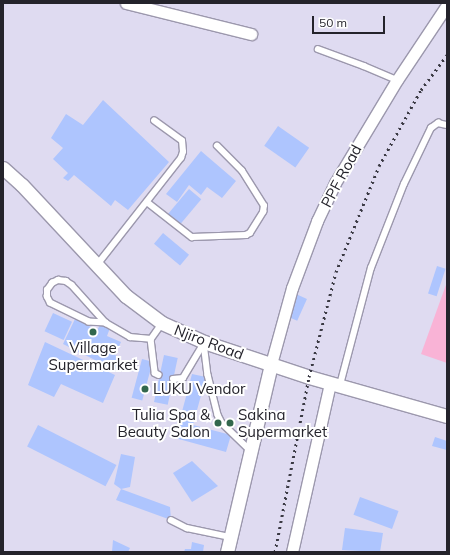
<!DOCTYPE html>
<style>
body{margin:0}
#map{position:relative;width:450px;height:555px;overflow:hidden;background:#dfdbf1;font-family:Mulish,sans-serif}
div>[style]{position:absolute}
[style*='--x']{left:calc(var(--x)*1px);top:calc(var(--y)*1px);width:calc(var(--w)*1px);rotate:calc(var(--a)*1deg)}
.green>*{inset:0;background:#f9b3d6}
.building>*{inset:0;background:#aec5fe;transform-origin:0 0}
.roads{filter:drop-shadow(1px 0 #9c98ad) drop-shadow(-1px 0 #9c98ad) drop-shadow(0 1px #9c98ad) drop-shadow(0 -1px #9c98ad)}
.service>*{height:5.5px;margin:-2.75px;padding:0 2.75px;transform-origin:2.75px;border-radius:2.75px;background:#fff}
.minor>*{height:11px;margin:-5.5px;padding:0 5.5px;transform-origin:5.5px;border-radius:5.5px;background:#fff}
.tertiary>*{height:13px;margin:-6.5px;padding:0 6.5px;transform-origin:6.5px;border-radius:6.5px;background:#fff}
.rail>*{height:3px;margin-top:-1.5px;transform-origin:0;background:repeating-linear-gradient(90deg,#3b3a44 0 2px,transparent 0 6px)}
.dots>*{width:11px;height:11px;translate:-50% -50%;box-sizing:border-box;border:2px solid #fff;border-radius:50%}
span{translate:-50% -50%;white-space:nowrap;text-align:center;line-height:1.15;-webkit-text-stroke:4px #fff;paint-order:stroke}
.street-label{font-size:15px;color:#24232b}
.poi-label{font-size:15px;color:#24232b}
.left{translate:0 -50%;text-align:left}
.right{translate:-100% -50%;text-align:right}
.frame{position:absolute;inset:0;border:4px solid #24232b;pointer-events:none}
.scale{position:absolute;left:312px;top:16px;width:73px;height:18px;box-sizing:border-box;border:2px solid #24232b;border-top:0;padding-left:5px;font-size:12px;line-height:14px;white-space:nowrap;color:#24232b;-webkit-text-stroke:3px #fff;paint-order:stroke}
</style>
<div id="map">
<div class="green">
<div style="clip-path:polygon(447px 282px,447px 363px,421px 354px)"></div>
</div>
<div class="building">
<div style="clip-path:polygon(103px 100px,169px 162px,128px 210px,115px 200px,111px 206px,74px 175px,68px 181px,63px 178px,68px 173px,53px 159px,63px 148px,51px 138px,66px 114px,83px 125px)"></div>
<div style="left:278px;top:126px;width:38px;height:24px;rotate:35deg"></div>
<div style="clip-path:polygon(201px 151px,236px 181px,222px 198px,207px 187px,201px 195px,189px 185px,177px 202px,166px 194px)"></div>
<div style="left:189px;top:189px;width:16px;height:33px;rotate:40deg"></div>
<div style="left:163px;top:233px;width:34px;height:14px;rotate:40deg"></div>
<div style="left:437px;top:266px;width:9px;height:29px;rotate:18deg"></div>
<div style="left:296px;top:294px;width:12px;height:24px;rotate:24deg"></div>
<div style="left:53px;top:313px;width:21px;height:20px;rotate:25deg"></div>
<div style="clip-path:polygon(75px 319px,97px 330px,101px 324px,110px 328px,107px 336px,121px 342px,115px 355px,121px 358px,115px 370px,63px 344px)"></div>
<div style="clip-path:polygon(45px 342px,115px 375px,103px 403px,61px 384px,54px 397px,28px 385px)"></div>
<div style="left:164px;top:355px;width:14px;height:48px;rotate:12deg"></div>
<div style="left:142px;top:359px;width:11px;height:40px;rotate:15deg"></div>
<div style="clip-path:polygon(192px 374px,206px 377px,193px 425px,231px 435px,226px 452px,175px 438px)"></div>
<div style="left:38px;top:425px;width:88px;height:24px;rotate:27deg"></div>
<div style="clip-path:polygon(435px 437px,447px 441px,447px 450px,432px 446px)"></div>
<div style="clip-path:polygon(121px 454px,135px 457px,130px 487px,121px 489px,170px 507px,171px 520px,116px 500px,121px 489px,114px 484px)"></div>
<div style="clip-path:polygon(192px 461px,218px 486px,192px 502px,173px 473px)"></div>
<div style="left:360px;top:497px;width:41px;height:19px;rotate:20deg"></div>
<div style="clip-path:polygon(345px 528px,383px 533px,380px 552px,342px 550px)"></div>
<div style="clip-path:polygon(113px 540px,130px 548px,128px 552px,112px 552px)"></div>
<div style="clip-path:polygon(192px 542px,204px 545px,203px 552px,184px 552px,185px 549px,191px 549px)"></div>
</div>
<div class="roads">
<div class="service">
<div style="--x:318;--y:49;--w:49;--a:20.3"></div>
<div style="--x:364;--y:66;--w:36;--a:23"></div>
<div style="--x:147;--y:202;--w:57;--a:37.9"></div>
<div style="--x:192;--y:237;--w:54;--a:-2.1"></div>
<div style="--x:246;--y:235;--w:4;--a:-27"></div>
<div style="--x:250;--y:233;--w:25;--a:-58"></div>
<div style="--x:263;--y:212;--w:6;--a:-81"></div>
<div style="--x:264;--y:206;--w:41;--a:-122.2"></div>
<div style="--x:242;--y:171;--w:35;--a:-135"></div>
<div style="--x:97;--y:265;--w:136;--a:-51.9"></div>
<div style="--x:181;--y:158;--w:6;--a:-72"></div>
<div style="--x:183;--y:152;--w:11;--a:-95"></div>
<div style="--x:182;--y:141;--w:34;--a:-144"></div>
<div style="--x:106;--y:323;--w:17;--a:-177"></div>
<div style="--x:89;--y:322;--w:43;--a:-154"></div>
<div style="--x:50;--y:303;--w:7;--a:-117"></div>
<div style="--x:47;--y:297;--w:7;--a:-90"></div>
<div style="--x:47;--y:290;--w:9;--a:-54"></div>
<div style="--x:52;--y:283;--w:7;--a:-27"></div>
<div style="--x:58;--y:280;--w:8;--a:7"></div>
<div style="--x:66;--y:281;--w:7;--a:34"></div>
<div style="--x:72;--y:285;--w:51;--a:48.2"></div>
<div style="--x:106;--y:323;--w:28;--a:30"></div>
<div style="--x:130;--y:337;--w:21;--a:5"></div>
<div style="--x:151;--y:339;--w:19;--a:-55"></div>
<div style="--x:151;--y:339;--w:34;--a:83"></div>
<div style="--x:155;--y:373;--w:4;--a:27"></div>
<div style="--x:204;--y:343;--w:32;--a:83"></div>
<div style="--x:208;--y:375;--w:41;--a:76"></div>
<div style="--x:218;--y:415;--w:9;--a:63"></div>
<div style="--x:222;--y:423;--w:39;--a:44"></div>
<div style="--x:173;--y:379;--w:10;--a:-6"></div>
<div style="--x:183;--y:378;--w:41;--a:-59"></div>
<div style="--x:340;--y:385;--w:121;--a:-75.2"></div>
<div style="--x:371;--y:268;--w:90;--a:-68.6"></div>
<div style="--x:404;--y:184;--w:62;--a:-64.3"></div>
<div style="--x:431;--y:128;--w:9;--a:-36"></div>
<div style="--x:438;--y:123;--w:9;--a:13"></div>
<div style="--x:171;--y:520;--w:18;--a:27"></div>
<div style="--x:187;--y:528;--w:44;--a:11.8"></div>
</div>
<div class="minor">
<div style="--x:126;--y:3;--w:129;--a:13.9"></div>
<div style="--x:271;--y:364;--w:79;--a:-74.6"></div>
<div style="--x:292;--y:288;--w:72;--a:-69.5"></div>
<div style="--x:317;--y:221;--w:42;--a:-64.7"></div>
<div style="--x:335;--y:183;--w:120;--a:-59"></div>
<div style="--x:397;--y:80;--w:90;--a:-56.3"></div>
<div style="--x:292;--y:552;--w:172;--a:-77.3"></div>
</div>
<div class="tertiary">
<div style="--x:3;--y:168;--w:25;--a:42"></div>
<div style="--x:22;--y:185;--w:152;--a:46.9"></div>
<div style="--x:126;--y:296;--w:45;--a:36.9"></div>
<div style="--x:162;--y:323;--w:46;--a:24.3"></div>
<div style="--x:204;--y:342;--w:111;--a:18.4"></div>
<div style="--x:309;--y:377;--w:143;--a:15.8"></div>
<div style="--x:227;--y:552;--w:193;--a:-76.8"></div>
</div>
</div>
<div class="rail">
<div style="--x:275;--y:552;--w:178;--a:-79"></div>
<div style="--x:309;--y:377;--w:108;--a:-75.6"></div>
<div style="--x:336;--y:272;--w:114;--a:-67.9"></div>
<div style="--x:379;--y:166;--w:87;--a:-61.1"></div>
<div style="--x:421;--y:90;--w:44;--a:-53.4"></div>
</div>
<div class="dots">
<div style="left:93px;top:332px;background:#32674d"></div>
<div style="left:145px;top:389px;background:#32674d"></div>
<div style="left:218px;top:423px;background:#32674d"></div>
<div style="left:230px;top:423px;background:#32674d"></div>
</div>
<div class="street-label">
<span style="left:341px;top:176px;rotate:-62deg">PPF Road</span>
<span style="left:209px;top:342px;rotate:21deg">Njiro Road</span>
</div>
<div class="poi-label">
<span style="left:93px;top:356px">Village<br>Supermarket</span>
<span class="left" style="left:153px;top:389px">LUKU Vendor</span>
<span class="right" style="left:210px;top:423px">Tulia Spa &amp;<br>Beauty Salon</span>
<span class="left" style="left:238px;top:423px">Sakina<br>Supermarket</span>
</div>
<div class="frame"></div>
<div class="scale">50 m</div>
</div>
